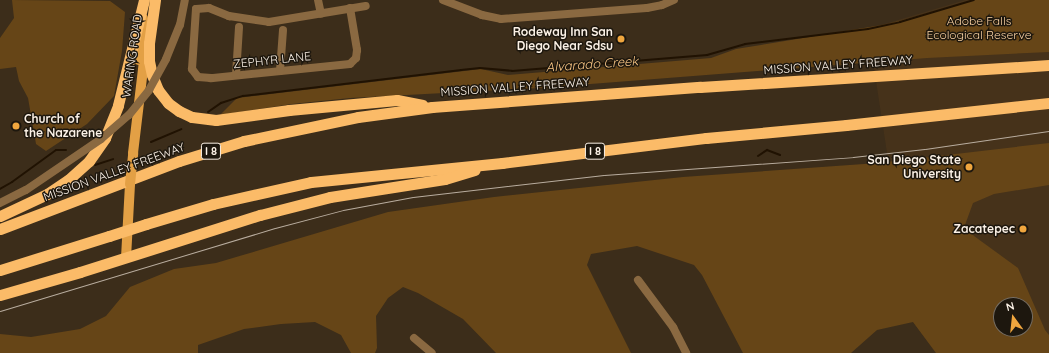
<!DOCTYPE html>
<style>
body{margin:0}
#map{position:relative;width:1049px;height:353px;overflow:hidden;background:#3c2d1a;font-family:Quicksand,sans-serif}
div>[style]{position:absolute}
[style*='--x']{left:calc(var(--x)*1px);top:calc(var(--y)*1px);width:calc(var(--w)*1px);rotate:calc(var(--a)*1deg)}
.built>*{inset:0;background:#46321a}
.green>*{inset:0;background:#664517}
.stream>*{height:2px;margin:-1px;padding:0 1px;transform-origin:1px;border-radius:1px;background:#201202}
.minor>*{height:8px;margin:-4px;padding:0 4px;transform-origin:4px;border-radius:4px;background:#8a6941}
.major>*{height:10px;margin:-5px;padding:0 5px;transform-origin:5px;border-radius:5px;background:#e3a045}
.highway>*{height:11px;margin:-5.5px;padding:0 5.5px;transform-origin:5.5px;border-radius:5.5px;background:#fbbb68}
.tram>*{height:1px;margin:-0.5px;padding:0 0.5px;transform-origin:0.5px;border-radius:0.5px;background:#b9ad9f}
.minor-bridge>*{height:8px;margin:-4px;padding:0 4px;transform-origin:4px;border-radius:4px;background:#8a6941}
.major-bridge>*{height:10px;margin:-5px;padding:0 5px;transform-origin:5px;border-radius:5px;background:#e3a045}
.highway-bridge>*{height:11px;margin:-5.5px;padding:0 5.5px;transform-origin:5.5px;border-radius:5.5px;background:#fbbb68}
.dots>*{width:11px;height:11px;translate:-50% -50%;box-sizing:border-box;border:2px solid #1d170e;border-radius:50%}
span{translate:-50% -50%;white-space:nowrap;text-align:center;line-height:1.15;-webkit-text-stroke:3px #1d170e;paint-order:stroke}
.shield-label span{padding:1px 3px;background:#1d170e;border:1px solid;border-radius:3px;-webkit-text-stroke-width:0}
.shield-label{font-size:11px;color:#fbf1e6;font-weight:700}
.park-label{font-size:12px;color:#f9d1a2}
.poi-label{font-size:12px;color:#fbf1e6;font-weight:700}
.right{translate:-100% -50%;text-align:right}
.left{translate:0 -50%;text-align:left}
.street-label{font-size:12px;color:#fbf1e6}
.water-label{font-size:13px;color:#fbc786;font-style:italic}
.north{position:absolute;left:993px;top:297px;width:40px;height:40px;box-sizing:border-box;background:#1d170e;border:1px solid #766e64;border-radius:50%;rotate:345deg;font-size:11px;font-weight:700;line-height:16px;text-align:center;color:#fbf1e6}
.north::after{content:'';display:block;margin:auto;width:14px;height:18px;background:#f0a63e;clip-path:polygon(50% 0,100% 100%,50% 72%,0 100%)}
</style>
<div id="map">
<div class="built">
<div style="clip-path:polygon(evenodd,965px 0,1049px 0,1049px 353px,936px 353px,913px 322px,868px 29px,965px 0,1001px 305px,1025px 305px,1025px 329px,1001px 329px,1001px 305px)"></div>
</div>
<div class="green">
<div style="clip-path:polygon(12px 0,110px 1px,125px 12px,122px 51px,114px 96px,87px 124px,46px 151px,36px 144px,28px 98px,19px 81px,16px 67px,0 69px,0 38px,14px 18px)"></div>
<div style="clip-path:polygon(975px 0,1049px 0,1049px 52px,927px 58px,539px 88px,350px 98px,292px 104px,220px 115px,237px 98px,481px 69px,508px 75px,711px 58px,736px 49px,888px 24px)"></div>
<div style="clip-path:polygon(evenodd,1049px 143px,1049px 185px,994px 194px,973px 203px,965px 225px,974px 236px,1018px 268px,1045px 330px,1049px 335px,1049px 353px,936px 353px,913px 322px,877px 330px,851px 353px,743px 353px,702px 275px,694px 265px,637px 246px,591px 254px,587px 265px,631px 353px,496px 353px,463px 319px,418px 293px,403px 287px,388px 298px,376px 316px,377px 348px,375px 353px,351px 353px,341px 335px,315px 322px,281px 324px,244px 329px,198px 345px,198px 353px,0 353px,0 334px,31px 337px,80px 329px,106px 316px,130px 287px,174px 269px,216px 263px,388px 212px,494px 197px,683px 177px,878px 163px,1049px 143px,1001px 305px,1025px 305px,1025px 329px,1001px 329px,1001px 305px)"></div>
</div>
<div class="stream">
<div style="--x:208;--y:112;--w:16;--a:-35"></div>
<div style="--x:221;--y:103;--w:23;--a:-18"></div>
<div style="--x:243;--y:96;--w:220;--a:-6.8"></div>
<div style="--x:461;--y:70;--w:19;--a:-6"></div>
<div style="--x:480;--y:68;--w:32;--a:5"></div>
<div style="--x:512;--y:71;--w:196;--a:-4.7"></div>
<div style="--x:707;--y:55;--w:40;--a:-16"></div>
<div style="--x:745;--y:44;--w:124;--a:-7"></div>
<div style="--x:868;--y:29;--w:33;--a:-12"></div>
<div style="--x:900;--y:22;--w:77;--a:-16.6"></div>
<div style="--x:151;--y:142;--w:33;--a:-23"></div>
<div style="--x:758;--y:156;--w:11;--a:-34"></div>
<div style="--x:767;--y:150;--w:14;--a:21"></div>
<div style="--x:95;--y:165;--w:19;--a:-18"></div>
<div style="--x:0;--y:189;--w:14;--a:-30"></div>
<div style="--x:12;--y:182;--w:54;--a:-36"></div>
<div style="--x:56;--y:150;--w:10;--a:0"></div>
</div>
<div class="minor">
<div style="--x:318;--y:0;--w:14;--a:78"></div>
<div style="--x:443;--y:0;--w:42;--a:21"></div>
<div style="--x:482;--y:15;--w:19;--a:12"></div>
<div style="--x:501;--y:19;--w:146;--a:-4.3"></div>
<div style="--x:647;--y:8;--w:15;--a:-11"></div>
<div style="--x:662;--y:5;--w:13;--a:-23"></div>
<div style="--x:350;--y:8;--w:43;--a:80.5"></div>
<div style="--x:357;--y:50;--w:8;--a:97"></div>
<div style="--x:356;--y:58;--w:8;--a:135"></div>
<div style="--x:350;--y:64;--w:140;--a:174.2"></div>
<div style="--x:211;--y:78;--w:13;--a:-176"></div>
<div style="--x:198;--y:77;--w:10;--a:-127"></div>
<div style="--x:192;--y:69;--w:60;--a:-86.2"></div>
<div style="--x:196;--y:9;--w:13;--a:-4"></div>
<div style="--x:209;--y:8;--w:22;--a:22"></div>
<div style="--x:229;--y:16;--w:40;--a:8.5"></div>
<div style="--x:269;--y:22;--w:98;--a:-9.4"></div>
<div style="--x:280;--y:71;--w:41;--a:-85.8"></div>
<div style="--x:236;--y:75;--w:48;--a:-86.4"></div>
<div style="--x:638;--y:280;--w:59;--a:53.3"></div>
<div style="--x:673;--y:327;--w:29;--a:63"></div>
<div style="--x:414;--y:338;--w:23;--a:40"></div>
</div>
<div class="major">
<div style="--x:139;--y:60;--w:42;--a:-84.6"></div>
<div style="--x:133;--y:153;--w:102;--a:-83.2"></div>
<div style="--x:126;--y:258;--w:74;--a:-86.9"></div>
</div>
<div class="highway">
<div style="--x:155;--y:0;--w:43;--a:97.9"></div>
<div style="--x:149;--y:43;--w:18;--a:90"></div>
<div style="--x:149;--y:61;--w:14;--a:78"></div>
<div style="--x:152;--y:75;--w:16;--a:68"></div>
<div style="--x:158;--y:90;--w:16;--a:52"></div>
<div style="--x:168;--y:103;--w:14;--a:36"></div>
<div style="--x:179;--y:111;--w:14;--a:25"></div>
<div style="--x:192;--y:117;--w:24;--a:7"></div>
<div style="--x:216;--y:120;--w:74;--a:-7.8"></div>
<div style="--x:289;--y:110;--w:108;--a:-5.3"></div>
<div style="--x:397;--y:100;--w:26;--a:11"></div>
<div style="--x:0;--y:216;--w:52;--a:-25.1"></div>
<div style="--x:47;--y:194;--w:25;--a:-34"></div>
<div style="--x:68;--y:180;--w:28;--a:-42"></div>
<div style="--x:89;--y:161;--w:28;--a:-55"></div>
<div style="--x:105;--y:138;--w:35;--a:-68"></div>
<div style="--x:118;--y:105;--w:108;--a:-76.1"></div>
<div style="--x:146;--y:224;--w:70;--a:-16.6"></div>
<div style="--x:213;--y:204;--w:100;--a:-12.7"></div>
<div style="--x:311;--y:182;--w:192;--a:-5.7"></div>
<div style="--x:502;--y:163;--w:206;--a:-7"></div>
<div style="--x:706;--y:138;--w:141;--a:-5.3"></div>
<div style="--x:846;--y:125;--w:204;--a:-6.2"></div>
<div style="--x:0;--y:229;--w:191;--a:-20.8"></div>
<div style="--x:179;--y:161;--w:68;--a:-17.1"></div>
<div style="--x:244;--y:141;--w:116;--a:-11.9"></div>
<div style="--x:358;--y:117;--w:75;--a:-7.7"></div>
<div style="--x:432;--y:107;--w:269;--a:-4.3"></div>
<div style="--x:700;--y:87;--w:350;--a:-3.6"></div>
<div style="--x:0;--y:270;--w:114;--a:-17.3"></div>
<div style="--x:0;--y:295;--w:83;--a:-16"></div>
<div style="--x:80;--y:272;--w:189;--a:-17.6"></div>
<div style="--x:260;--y:215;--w:72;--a:-14.4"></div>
<div style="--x:330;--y:197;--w:116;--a:-8.9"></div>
<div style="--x:445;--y:179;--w:31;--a:-17"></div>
</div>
<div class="tram">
<div style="--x:0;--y:311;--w:287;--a:-16.8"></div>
<div style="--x:275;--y:228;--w:70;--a:-14.8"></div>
<div style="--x:343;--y:210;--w:71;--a:-10.5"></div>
<div style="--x:413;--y:197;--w:192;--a:-6.6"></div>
<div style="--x:604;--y:175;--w:250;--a:-4.1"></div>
<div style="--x:853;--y:157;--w:72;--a:-6.3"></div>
<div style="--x:925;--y:149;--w:125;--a:-8.3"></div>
</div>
<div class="minor-bridge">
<div style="--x:0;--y:203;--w:29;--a:-27"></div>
<div style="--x:26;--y:190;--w:91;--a:-34.2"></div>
<div style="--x:101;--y:139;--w:37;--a:-41"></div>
<div style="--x:129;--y:115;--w:32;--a:-51"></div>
<div style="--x:149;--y:90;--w:35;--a:-61"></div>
<div style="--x:166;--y:59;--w:37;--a:-68"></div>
<div style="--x:180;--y:25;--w:25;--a:-79"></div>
</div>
<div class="major-bridge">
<div style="--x:130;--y:184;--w:31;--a:-84"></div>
</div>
<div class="highway-bridge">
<div style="--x:109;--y:236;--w:39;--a:-18"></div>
</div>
<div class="dots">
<div style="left:621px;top:39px;background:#f0a63e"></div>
<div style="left:16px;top:126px;background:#f0a63e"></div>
<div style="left:969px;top:167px;background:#f0a63e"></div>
<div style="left:1023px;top:229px;background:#f0a63e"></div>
</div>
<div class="shield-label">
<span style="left:211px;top:151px">I 8</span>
<span style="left:595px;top:151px">I 8</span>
</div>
<div class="park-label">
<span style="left:979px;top:28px">Adobe Falls<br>Ecological Reserve</span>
</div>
<div class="poi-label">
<span class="right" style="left:613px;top:39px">Rodeway Inn San<br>Diego Near Sdsu</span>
<span class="left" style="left:24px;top:126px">Church of<br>the Nazarene</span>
<span class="right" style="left:961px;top:167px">San Diego State<br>University</span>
<span class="right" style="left:1015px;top:229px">Zacatepec</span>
</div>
<div class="street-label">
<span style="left:132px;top:56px;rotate:-82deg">WARING ROAD</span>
<span style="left:272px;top:60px;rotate:-6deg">ZEPHYR LANE</span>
<span style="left:838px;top:65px;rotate:-4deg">MISSION VALLEY FREEWAY</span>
<span style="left:515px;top:87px;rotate:-4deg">MISSION VALLEY FREEWAY</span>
<span style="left:114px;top:172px;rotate:-20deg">MISSION VALLEY FREEWAY</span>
</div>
<div class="water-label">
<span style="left:592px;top:64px;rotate:-4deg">Alvarado Creek</span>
</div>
<div class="north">N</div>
</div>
